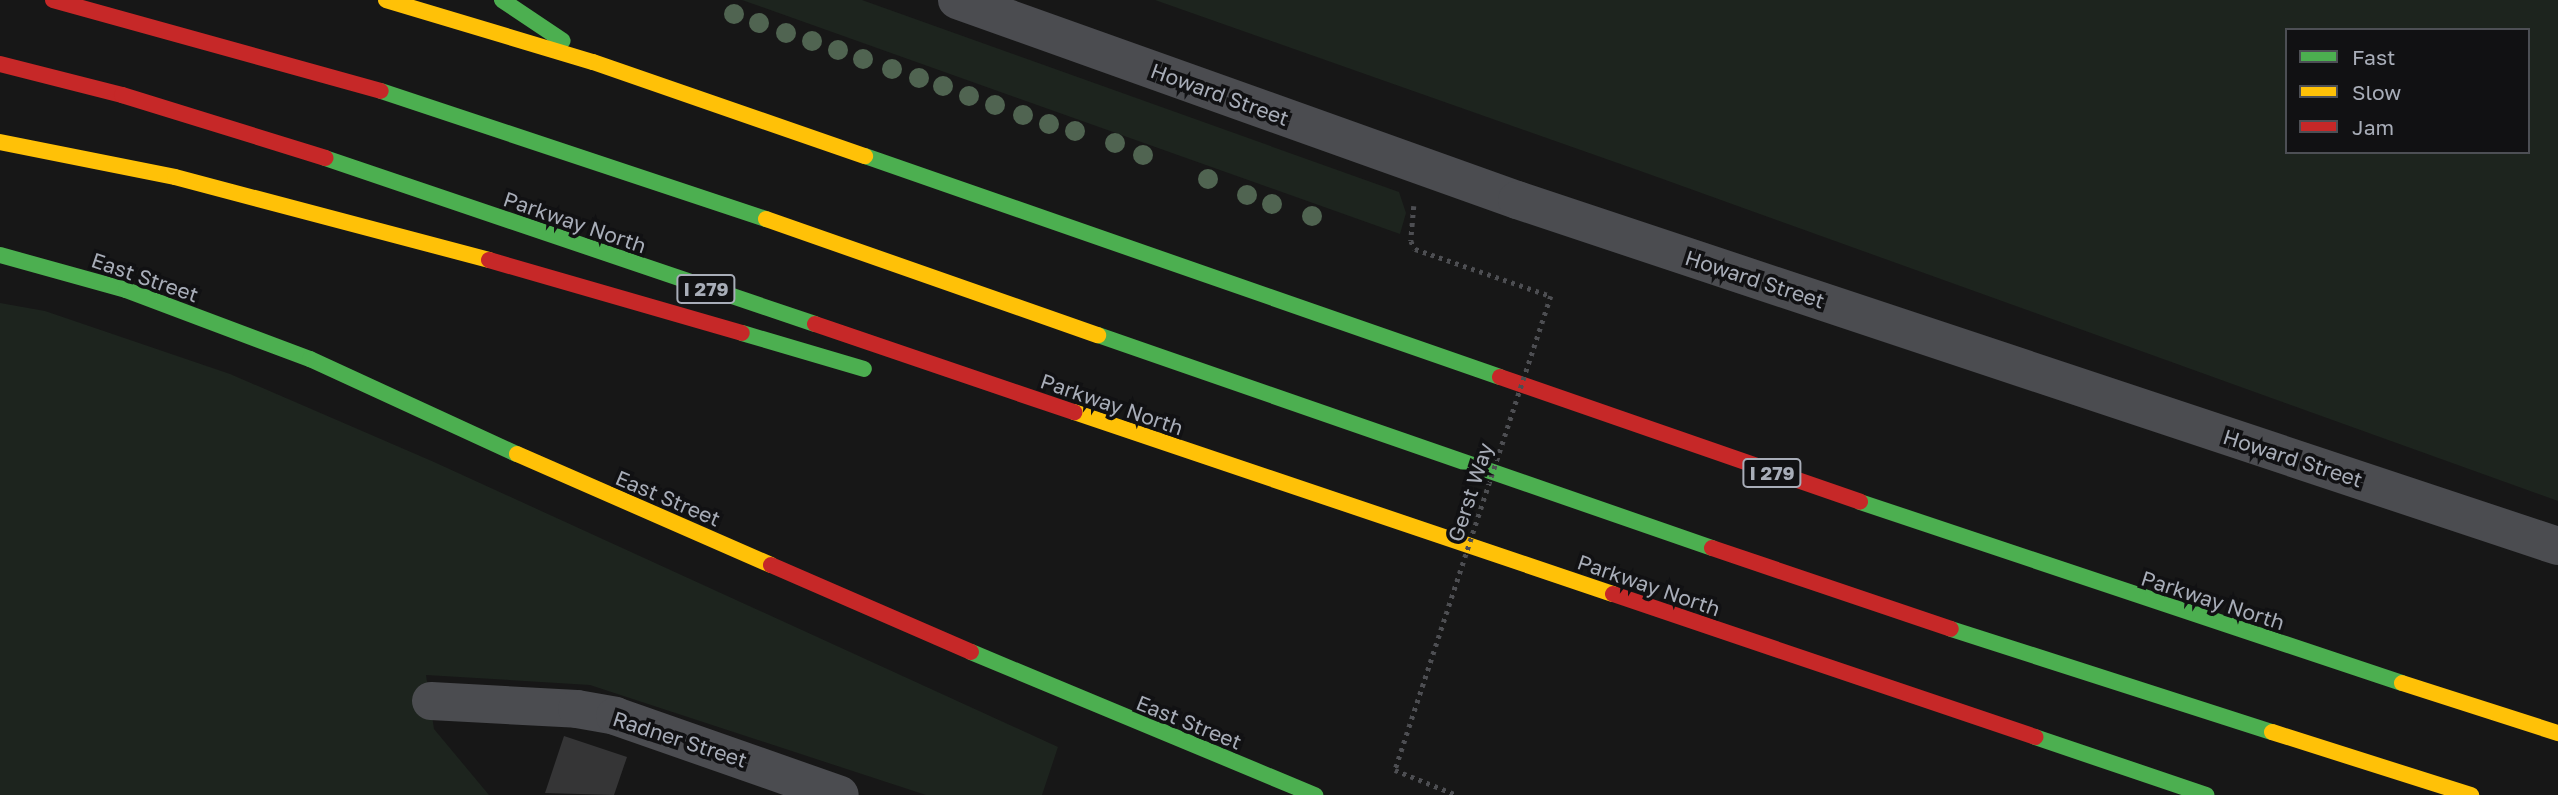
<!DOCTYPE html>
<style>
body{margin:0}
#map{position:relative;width:2558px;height:795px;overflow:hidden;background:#171717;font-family:"Golos Text",sans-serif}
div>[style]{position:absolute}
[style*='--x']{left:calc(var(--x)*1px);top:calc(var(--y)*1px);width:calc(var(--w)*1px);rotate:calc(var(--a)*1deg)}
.green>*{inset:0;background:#1d241e}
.building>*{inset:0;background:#353536}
.path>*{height:4.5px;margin-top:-2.25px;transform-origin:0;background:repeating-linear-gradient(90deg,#4d4e52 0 3.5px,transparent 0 8.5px)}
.street>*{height:38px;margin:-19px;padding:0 19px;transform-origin:19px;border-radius:19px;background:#4b4c50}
.fast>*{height:16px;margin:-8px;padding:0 8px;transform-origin:8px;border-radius:8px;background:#4caf50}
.slow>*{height:16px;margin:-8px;padding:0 8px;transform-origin:8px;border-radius:8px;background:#ffc107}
.jam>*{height:16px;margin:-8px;padding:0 8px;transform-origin:8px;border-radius:8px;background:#c62828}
.path-bridge>*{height:4.5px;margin-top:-2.25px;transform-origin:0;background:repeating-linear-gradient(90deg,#4d4e52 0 3.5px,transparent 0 8.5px)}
.trees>*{width:20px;height:20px;margin:-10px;border-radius:50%;background:#506451}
span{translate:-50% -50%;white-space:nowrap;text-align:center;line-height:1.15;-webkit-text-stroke:7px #111113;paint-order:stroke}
.shield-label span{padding:2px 5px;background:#111113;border:2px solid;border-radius:5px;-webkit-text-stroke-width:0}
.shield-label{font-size:19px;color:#a8adb8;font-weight:700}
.street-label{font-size:21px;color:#a8adb8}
.legend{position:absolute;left:2285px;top:28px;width:245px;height:126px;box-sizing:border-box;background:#111113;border:2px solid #4d4f55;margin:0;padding:9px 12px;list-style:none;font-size:21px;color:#a8adb8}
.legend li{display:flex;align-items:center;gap:14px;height:35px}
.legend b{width:35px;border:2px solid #4d4f55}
</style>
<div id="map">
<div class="green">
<div style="clip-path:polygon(742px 0,862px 0,1399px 192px,1406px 213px,1400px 234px)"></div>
<div style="clip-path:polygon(evenodd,1155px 0,2558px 0,2558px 501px,1646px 173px,1155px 0,2287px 30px,2528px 30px,2528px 152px,2287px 152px,2287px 30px)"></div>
<div style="clip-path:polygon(0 303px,45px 311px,230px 374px,434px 462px,1058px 747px,1042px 795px,926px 795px,590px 685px,426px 675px,434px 729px,489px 795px,0 795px)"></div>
</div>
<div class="building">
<div style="clip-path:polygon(564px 736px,627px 757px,614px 795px,545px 793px)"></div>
</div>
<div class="path">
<div style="--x:1414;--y:206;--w:35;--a:95"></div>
<div style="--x:1411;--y:241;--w:9;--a:63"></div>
</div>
<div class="street">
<div style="--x:957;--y:0;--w:595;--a:19.65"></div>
<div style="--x:1517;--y:200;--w:1097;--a:18.39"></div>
<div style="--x:431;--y:701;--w:146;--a:3.1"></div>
<div style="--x:577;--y:709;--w:39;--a:10"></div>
<div style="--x:615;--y:716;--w:238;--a:19.3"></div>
</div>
<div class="fast">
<div style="--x:502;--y:0;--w:73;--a:33.9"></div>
<div style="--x:381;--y:91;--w:406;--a:18.4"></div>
<div style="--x:865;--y:156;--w:672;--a:19.19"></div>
<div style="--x:325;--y:158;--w:517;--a:18.72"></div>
<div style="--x:0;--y:255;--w:131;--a:15.5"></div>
<div style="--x:126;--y:290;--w:197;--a:20.6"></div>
<div style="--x:310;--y:359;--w:228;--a:24.7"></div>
<div style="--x:742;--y:333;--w:127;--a:16.4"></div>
<div style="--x:1098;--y:335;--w:650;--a:19.13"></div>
<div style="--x:1860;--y:502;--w:571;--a:18.47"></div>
<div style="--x:1951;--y:629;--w:337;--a:17.8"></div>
<div style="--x:971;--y:652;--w:373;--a:22.6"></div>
<div style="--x:2035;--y:737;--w:181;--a:18.7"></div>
</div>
<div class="slow">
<div style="--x:386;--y:0;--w:216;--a:16.7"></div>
<div style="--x:593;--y:62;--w:288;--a:19.1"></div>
<div style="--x:0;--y:142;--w:178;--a:11.3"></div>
<div style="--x:175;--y:177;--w:325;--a:14.8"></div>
<div style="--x:766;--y:219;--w:352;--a:19.3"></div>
<div style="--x:1074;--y:412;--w:569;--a:18.66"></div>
<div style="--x:517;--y:454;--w:277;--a:23.6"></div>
<div style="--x:2402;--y:683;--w:164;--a:17.8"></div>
<div style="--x:2272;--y:732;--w:209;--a:17.6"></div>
</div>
<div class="jam">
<div style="--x:53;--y:0;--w:340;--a:15.5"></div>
<div style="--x:0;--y:64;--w:126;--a:14.3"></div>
<div style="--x:122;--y:95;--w:213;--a:17.2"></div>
<div style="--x:489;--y:260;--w:263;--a:16.1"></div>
<div style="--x:815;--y:324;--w:274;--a:18.8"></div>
<div style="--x:1500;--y:377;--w:381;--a:19.1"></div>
<div style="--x:1712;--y:548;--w:252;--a:18.7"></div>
<div style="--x:771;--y:565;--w:218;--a:23.5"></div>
<div style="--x:1613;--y:594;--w:446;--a:18.7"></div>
</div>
<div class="path-bridge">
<div style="--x:1415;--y:249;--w:144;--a:19.1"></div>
<div style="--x:1551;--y:296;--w:499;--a:108.2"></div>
<div style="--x:1395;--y:770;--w:67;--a:22"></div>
</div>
<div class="trees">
<div style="left:734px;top:14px"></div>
<div style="left:759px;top:23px"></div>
<div style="left:786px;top:33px"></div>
<div style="left:812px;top:41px"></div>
<div style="left:838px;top:50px"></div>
<div style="left:863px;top:59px"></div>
<div style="left:892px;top:69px"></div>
<div style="left:919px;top:78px"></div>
<div style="left:943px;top:86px"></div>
<div style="left:969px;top:96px"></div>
<div style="left:995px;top:105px"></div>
<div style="left:1023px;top:115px"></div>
<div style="left:1049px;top:124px"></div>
<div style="left:1075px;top:131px"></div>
<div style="left:1115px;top:143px"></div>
<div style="left:1143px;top:155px"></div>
<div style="left:1208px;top:179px"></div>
<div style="left:1247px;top:195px"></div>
<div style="left:1272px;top:204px"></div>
<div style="left:1312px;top:216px"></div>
</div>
<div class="shield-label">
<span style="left:706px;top:289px">I 279</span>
<span style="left:1772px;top:473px">I 279</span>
</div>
<div class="street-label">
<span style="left:1220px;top:94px;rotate:20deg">Howard Street</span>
<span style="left:575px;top:222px;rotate:19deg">Parkway North</span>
<span style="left:145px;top:277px;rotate:19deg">East Street</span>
<span style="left:1755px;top:279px;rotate:18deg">Howard Street</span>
<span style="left:1112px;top:404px;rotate:19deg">Parkway North</span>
<span style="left:2293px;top:458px;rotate:18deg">Howard Street</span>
<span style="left:1470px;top:492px;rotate:-72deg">Gerst Way</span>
<span style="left:668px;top:498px;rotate:23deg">East Street</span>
<span style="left:1649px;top:585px;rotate:19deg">Parkway North</span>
<span style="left:2213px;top:600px;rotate:18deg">Parkway North</span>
<span style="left:1189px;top:722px;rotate:22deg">East Street</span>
<span style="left:680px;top:739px;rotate:18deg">Radner Street</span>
</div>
<ul class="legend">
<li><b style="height:9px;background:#4caf50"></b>Fast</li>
<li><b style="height:9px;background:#ffc107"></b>Slow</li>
<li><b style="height:9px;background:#c62828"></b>Jam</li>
</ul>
</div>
